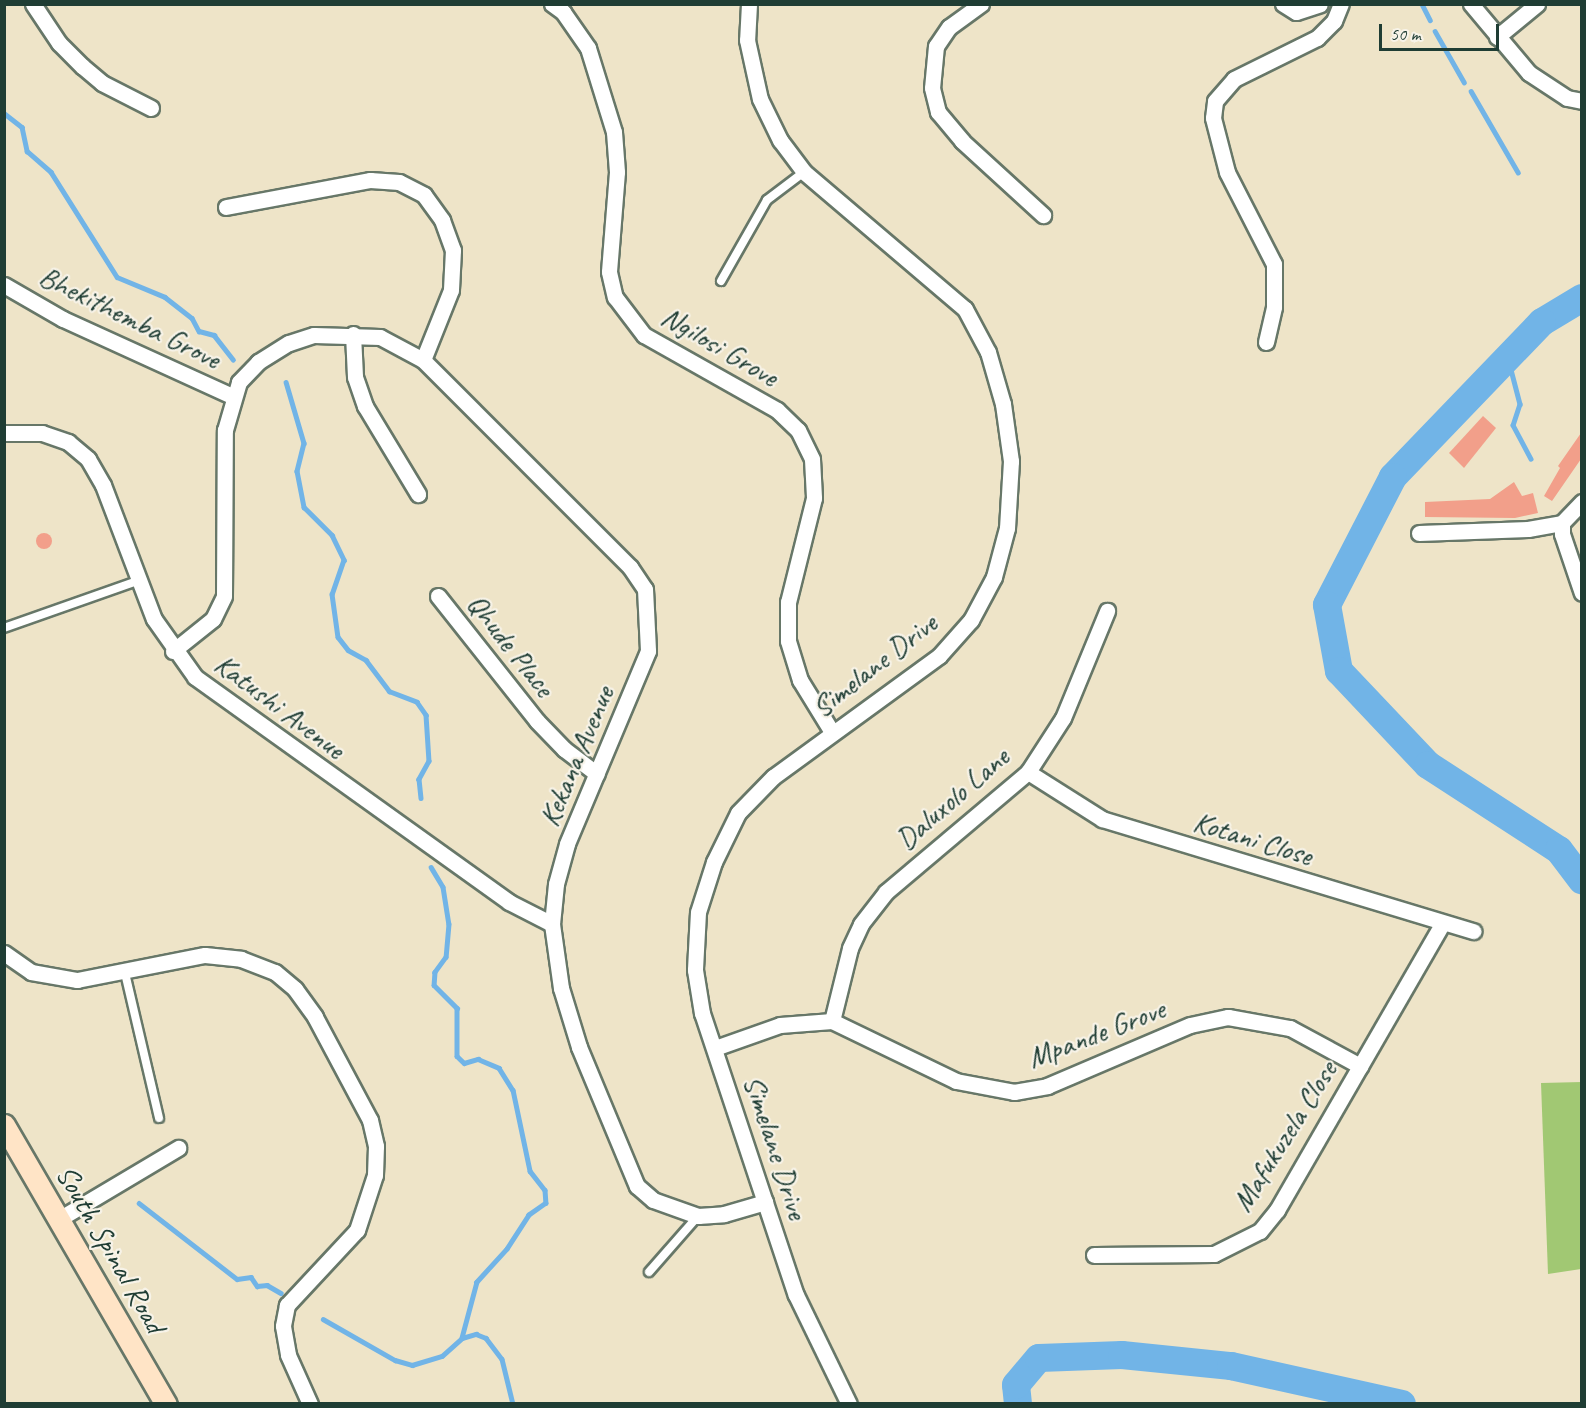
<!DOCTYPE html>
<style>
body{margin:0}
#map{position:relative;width:1586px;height:1408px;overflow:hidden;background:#eee4c8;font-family:Caveat,sans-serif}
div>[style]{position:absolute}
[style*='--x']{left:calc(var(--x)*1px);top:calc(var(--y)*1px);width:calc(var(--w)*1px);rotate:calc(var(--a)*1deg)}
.green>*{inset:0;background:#a1c873}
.stream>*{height:4.5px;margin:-2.25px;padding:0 2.25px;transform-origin:2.25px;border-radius:2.25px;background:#71b4e7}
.river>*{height:28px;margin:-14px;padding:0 14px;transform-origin:14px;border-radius:14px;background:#71b4e7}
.building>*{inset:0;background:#f29f8a}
.round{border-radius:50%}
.roads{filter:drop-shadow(2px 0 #677768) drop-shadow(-2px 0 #677768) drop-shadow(0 2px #677768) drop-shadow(0 -2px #677768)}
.lane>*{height:8px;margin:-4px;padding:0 4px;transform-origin:4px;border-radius:4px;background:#fff}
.street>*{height:15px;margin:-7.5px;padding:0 7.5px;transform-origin:7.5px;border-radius:7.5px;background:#fff}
.secondary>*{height:21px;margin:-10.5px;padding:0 10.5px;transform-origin:10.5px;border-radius:10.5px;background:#ffe4c6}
span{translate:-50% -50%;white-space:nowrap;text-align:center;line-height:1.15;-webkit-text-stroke:4.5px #f7f3e8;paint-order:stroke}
.street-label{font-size:30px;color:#1f3d34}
.frame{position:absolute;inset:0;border:6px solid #1f3d34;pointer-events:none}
.scale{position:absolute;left:1379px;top:24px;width:120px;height:27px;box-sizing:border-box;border:3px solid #1f3d34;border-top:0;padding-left:8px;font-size:18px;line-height:21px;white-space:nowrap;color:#1f3d34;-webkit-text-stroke:4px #f7f3e8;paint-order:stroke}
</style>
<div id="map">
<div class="green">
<div style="clip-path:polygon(1582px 1082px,1581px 1269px,1548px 1274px,1541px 1083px)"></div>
</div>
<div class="stream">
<div style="--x:1422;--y:4;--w:18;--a:63"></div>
<div style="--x:1435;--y:31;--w:59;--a:60.4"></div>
<div style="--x:1471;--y:91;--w:94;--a:59.9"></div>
<div style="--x:4;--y:113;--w:23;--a:38"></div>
<div style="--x:22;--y:127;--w:25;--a:78"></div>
<div style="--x:27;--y:151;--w:32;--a:41"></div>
<div style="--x:51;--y:172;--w:124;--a:57.8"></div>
<div style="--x:117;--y:277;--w:52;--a:22.6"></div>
<div style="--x:165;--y:297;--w:34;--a:38"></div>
<div style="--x:192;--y:318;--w:15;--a:62"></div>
<div style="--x:199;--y:331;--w:16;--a:15"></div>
<div style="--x:214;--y:335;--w:31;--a:52"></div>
<div style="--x:1508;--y:358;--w:48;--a:75.4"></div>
<div style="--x:1520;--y:404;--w:22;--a:108"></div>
<div style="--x:1513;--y:425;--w:38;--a:62"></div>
<div style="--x:286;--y:382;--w:64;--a:73.6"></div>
<div style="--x:304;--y:443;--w:29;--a:104"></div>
<div style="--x:297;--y:471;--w:37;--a:79"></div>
<div style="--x:304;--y:507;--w:40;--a:45"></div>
<div style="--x:332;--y:535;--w:28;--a:64"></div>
<div style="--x:344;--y:560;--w:36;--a:109"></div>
<div style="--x:332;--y:594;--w:43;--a:82.1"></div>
<div style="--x:338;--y:637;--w:16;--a:52"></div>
<div style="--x:348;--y:650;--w:21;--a:29"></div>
<div style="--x:366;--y:660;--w:39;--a:53"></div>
<div style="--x:389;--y:691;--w:30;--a:21"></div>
<div style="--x:417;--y:702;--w:16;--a:55"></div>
<div style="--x:426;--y:715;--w:46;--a:86.3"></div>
<div style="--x:429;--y:761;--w:21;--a:119"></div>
<div style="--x:419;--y:779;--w:19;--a:84"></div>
<div style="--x:431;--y:867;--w:23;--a:59"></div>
<div style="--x:443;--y:887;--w:37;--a:81"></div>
<div style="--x:449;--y:924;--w:33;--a:95"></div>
<div style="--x:446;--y:957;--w:19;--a:126"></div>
<div style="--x:435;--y:972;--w:13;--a:94"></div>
<div style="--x:434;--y:985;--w:33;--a:45"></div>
<div style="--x:457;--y:1008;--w:48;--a:90"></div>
<div style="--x:457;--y:1056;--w:10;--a:45"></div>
<div style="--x:464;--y:1063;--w:15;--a:-16"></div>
<div style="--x:478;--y:1059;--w:23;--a:23"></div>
<div style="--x:499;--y:1068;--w:26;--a:58"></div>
<div style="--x:513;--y:1090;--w:83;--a:78.1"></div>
<div style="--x:530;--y:1171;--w:24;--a:52"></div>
<div style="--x:545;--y:1190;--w:13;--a:86"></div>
<div style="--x:546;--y:1203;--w:21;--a:145"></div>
<div style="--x:529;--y:1215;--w:40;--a:122.9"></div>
<div style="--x:507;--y:1249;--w:45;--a:132.3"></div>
<div style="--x:477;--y:1282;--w:58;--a:105"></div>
<div style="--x:139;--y:1203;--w:124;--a:37.8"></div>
<div style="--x:237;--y:1279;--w:14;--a:-8"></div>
<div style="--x:251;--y:1277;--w:11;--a:56"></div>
<div style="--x:257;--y:1286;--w:10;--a:-6"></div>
<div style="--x:267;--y:1285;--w:16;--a:30"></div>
<div style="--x:323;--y:1319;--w:83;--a:29.7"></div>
<div style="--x:395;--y:1360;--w:18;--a:16"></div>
<div style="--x:412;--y:1365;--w:31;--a:-17"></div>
<div style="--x:442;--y:1356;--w:27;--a:-42"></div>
<div style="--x:462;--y:1338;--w:15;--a:-16"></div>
<div style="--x:476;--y:1334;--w:11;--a:22"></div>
<div style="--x:486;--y:1338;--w:26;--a:53"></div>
<div style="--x:502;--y:1359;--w:46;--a:76.3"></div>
</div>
<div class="river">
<div style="--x:1582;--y:298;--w:47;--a:149"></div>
<div style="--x:1542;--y:322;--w:215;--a:133.9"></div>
<div style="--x:1393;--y:477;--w:144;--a:117.3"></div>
<div style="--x:1327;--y:605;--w:67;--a:79.7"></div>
<div style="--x:1339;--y:671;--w:129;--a:46.6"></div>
<div style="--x:1428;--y:765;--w:156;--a:33"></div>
<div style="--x:1559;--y:850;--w:38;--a:53"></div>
<div style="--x:1018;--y:1404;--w:19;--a:-96"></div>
<div style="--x:1016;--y:1385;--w:35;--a:-50"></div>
<div style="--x:1039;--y:1358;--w:83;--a:-2.1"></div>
<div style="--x:1122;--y:1355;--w:110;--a:5.8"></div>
<div style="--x:1231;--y:1366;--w:175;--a:12.5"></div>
</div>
<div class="building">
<div style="clip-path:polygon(1483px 416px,1496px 428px,1464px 468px,1449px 453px)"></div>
<div style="clip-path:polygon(1581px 433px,1581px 459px,1552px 501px,1544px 496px,1560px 468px,1558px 466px)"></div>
<div style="clip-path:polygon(1514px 482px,1522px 496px,1533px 493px,1538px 513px,1515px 518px,1425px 517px,1425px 502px,1490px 499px)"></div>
<div class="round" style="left:36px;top:533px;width:16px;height:16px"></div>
</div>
<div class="roads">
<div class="lane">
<div style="--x:721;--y:281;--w:93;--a:-60.4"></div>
<div style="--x:767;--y:200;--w:46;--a:-37.1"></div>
<div style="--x:4;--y:628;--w:144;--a:-19.4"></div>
<div style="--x:125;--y:973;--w:149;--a:76.8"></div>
<div style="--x:649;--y:1272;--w:74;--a:-48.8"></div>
</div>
<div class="street">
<div style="--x:33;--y:4;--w:47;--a:56.3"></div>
<div style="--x:59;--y:43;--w:33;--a:45"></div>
<div style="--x:82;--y:66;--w:26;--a:40"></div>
<div style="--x:102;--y:83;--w:55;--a:27"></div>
<div style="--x:552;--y:4;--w:14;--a:36"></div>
<div style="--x:563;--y:12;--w:44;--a:55.2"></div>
<div style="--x:588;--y:48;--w:88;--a:72.8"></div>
<div style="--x:614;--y:132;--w:40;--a:85.7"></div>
<div style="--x:617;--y:172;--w:100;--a:94.6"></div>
<div style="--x:609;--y:272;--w:26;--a:77"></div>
<div style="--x:615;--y:297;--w:48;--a:52.7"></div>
<div style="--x:644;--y:335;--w:153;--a:29.4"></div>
<div style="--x:777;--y:410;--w:29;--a:44"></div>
<div style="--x:798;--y:430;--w:32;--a:64"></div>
<div style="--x:812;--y:459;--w:39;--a:87"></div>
<div style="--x:814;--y:498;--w:107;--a:104"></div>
<div style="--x:788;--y:602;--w:39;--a:90"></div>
<div style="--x:788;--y:641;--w:41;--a:72.9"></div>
<div style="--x:800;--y:680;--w:61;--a:58.4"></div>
<div style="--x:749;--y:4;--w:36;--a:93"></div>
<div style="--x:747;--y:40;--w:60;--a:77.6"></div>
<div style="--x:760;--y:99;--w:46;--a:64"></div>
<div style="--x:780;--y:140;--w:40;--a:53"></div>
<div style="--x:804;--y:172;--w:211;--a:40.4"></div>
<div style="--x:965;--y:309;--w:49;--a:61.9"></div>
<div style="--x:988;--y:352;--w:54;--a:73.9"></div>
<div style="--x:1003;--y:404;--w:58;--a:82"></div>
<div style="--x:1011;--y:461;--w:67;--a:93.4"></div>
<div style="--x:1007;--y:528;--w:51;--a:104.9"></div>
<div style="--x:994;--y:577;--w:49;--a:118.1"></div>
<div style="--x:971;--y:620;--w:48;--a:131.6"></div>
<div style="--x:939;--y:656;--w:205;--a:143.9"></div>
<div style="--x:773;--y:777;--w:50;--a:134.2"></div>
<div style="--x:738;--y:813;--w:55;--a:116.1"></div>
<div style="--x:714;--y:862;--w:52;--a:107.7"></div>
<div style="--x:698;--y:912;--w:58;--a:93"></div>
<div style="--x:695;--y:970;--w:44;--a:80.8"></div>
<div style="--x:702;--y:1013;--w:297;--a:71.6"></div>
<div style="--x:796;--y:1295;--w:121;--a:64.1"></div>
<div style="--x:981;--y:4;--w:39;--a:144"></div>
<div style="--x:949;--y:27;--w:23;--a:124"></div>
<div style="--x:936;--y:46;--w:42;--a:95.4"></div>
<div style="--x:932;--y:88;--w:25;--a:76"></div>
<div style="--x:938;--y:112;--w:38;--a:50"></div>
<div style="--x:962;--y:141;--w:110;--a:42.4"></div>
<div style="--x:1283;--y:4;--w:15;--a:32"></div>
<div style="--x:1296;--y:12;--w:25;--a:-18"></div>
<div style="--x:1471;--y:4;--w:90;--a:50"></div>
<div style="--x:1529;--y:73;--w:45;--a:33.3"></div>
<div style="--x:1567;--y:98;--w:15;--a:11"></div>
<div style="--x:1497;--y:37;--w:52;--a:-39.5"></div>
<div style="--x:226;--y:207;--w:147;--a:-10.6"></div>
<div style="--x:370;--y:180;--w:29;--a:4"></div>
<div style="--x:399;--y:182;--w:28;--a:27"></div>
<div style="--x:424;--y:195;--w:31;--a:54"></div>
<div style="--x:442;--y:220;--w:32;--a:70"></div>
<div style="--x:453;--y:250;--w:40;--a:92.9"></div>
<div style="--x:451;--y:290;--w:75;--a:111.8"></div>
<div style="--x:4;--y:285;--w:68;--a:30"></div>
<div style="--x:63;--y:319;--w:186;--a:24.5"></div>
<div style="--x:353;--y:334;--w:43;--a:87.3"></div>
<div style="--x:355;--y:377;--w:31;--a:71"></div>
<div style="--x:365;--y:406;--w:103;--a:58.9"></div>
<div style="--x:1266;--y:342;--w:36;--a:-77"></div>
<div style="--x:1274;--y:307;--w:43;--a:-90"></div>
<div style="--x:1274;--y:264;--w:103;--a:-117.1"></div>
<div style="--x:1227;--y:172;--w:56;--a:-104.5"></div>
<div style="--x:1213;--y:118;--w:17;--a:-83"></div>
<div style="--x:1215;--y:101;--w:29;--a:-49"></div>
<div style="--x:1234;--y:79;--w:93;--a:-26.3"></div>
<div style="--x:1317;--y:38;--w:24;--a:-45"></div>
<div style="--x:1334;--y:21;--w:18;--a:-68"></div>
<div style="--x:4;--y:433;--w:38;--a:0"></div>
<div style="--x:42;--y:433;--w:28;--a:19"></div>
<div style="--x:68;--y:442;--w:26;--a:40"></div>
<div style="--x:88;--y:459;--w:30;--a:60"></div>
<div style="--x:103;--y:485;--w:143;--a:69.2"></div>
<div style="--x:154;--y:619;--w:71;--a:54.7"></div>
<div style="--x:195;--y:677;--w:386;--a:35.6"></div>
<div style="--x:509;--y:902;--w:48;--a:27.1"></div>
<div style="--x:1582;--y:502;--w:29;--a:134"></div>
<div style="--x:1562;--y:523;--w:11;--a:90"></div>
<div style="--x:1562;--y:534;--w:62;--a:71.3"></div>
<div style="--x:1419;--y:533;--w:109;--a:-2.1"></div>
<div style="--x:1528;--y:529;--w:35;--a:-10"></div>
<div style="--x:438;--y:596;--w:159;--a:51.6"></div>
<div style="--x:537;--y:721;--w:39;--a:46"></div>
<div style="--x:564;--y:749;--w:41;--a:37.1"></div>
<div style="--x:173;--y:651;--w:51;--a:-38.7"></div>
<div style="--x:213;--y:619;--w:25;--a:-64"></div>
<div style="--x:224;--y:596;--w:166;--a:-89.7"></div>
<div style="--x:225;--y:430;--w:50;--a:-73.7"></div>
<div style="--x:239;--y:382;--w:28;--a:-46"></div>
<div style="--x:258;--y:362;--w:36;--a:-32"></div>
<div style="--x:289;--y:343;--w:26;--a:-18"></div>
<div style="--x:314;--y:335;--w:66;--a:1.7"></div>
<div style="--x:380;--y:337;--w:49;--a:28.1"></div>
<div style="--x:423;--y:360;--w:293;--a:45"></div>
<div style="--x:630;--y:567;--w:27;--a:56"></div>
<div style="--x:645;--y:589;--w:62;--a:87.2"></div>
<div style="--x:648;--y:651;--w:209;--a:112.8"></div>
<div style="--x:567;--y:844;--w:41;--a:105.4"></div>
<div style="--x:556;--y:884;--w:40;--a:95.7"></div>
<div style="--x:552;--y:924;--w:65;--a:82"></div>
<div style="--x:561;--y:988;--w:62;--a:73"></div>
<div style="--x:579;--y:1047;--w:151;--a:67.4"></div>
<div style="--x:637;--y:1186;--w:21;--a:41"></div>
<div style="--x:653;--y:1200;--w:48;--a:19.6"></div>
<div style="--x:698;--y:1216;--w:26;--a:-4"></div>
<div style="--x:724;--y:1214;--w:43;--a:-16.3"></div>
<div style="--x:1028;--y:772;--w:88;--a:32.4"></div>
<div style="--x:1102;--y:819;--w:388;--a:16.8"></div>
<div style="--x:4;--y:953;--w:33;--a:35"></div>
<div style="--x:31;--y:972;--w:47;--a:9.9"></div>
<div style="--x:77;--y:980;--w:130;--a:-11.1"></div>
<div style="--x:205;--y:955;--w:36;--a:6"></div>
<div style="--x:241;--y:959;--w:36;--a:21"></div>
<div style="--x:275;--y:972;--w:26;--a:40"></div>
<div style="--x:295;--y:989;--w:34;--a:54"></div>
<div style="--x:315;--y:1017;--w:117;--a:61.9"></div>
<div style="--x:370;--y:1120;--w:27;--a:77"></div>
<div style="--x:376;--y:1146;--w:29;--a:92"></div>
<div style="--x:375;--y:1175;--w:58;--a:108.1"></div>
<div style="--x:357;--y:1230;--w:103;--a:133"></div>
<div style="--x:287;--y:1305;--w:21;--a:101"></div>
<div style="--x:283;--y:1326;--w:29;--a:80"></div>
<div style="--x:288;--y:1355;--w:54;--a:65.8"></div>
<div style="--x:832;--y:1021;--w:75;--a:-76.1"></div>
<div style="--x:850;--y:948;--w:26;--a:-65"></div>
<div style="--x:861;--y:924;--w:41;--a:-52"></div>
<div style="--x:886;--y:892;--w:186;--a:-40.2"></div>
<div style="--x:1028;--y:772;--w:64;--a:-57.1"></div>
<div style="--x:1063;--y:718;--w:116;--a:-67.6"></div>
<div style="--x:715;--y:1048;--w:69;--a:-19.5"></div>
<div style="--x:780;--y:1025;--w:52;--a:-4.4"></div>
<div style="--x:832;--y:1021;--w:138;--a:25.8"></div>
<div style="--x:956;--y:1081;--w:59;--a:10.7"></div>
<div style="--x:1014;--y:1092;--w:34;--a:-10"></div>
<div style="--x:1047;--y:1086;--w:155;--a:-23.1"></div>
<div style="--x:1190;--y:1025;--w:39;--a:-12"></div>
<div style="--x:1228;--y:1017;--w:63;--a:10.1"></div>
<div style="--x:1290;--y:1028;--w:80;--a:28.5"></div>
<div style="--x:59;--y:1219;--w:139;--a:-30.8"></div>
<div style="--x:1094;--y:1255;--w:120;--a:-0.5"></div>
<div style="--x:1214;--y:1254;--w:51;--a:-26.6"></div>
<div style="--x:1260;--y:1231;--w:27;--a:-51"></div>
<div style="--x:1277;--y:1210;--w:330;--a:-60"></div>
</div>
<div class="secondary">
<div style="--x:4;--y:1125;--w:323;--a:59.9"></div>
</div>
</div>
<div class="street-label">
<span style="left:130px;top:317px;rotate:26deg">Bhekithemba Grove</span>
<span style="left:720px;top:346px;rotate:30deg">Ngilosi Grove</span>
<span style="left:511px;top:645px;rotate:52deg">Qhude Place</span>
<span style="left:874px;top:665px;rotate:-38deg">Simelane Drive</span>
<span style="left:280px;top:706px;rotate:37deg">Katushi Avenue</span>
<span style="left:576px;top:756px;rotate:-67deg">Kekana Avenue</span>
<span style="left:952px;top:798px;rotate:-41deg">Daluxolo Lane</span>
<span style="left:1253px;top:838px;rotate:17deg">Kotani Close</span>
<span style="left:1096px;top:1033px;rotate:-21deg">Mpande Grove</span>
<span style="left:1284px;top:1136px;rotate:-58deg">Mafukuzela Close</span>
<span style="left:776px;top:1147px;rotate:72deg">Simelane Drive</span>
<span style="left:111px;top:1249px;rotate:60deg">South Spinal Road</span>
</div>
<div class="frame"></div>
<div class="scale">50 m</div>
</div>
